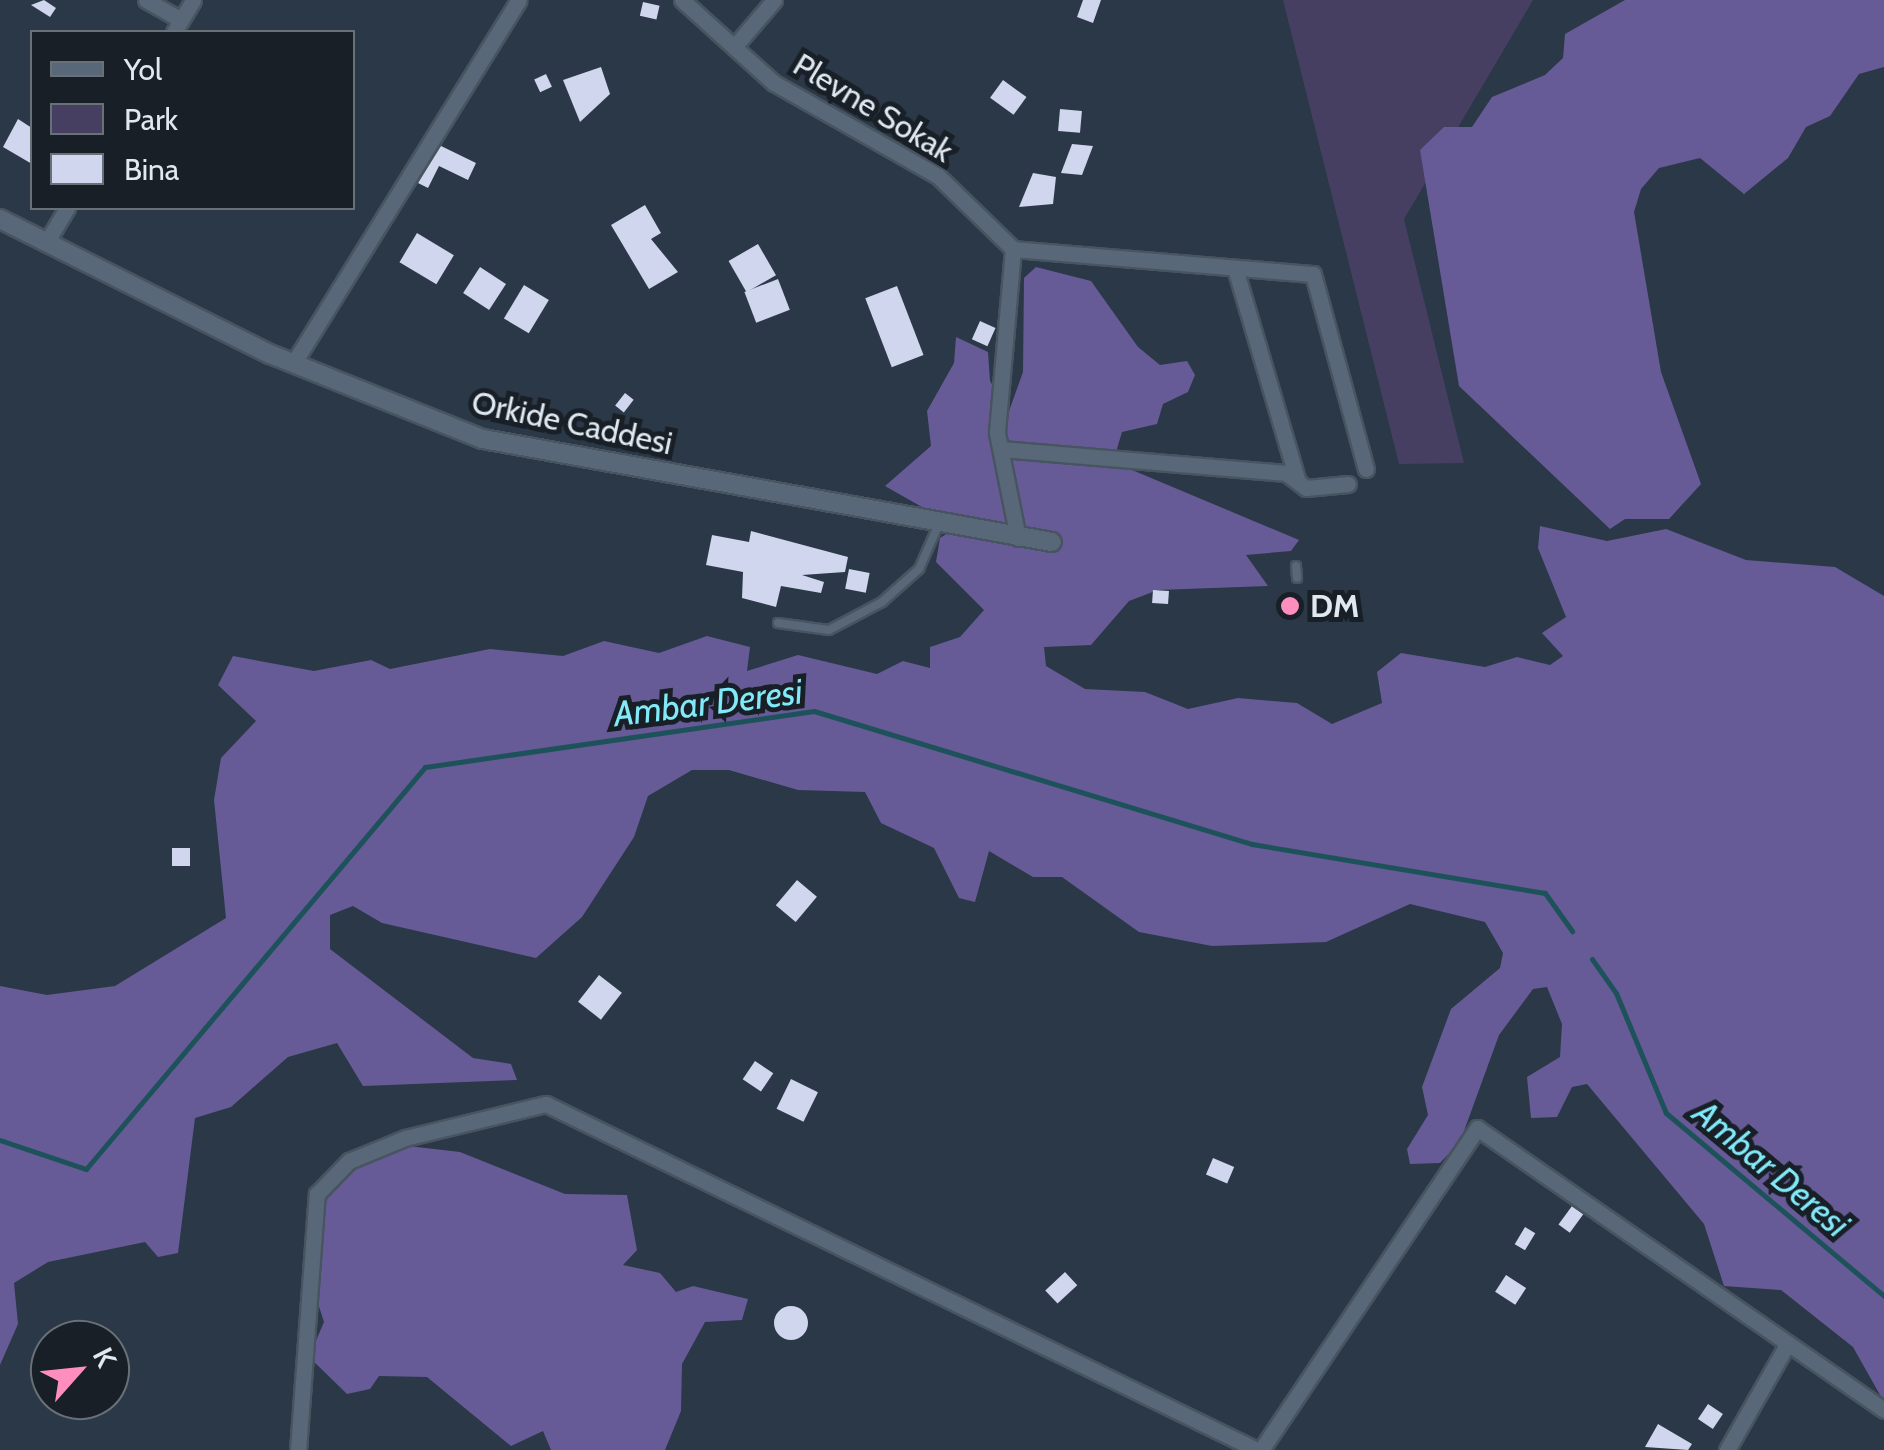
<!DOCTYPE html>
<style>
body{margin:0}
#map{position:relative;width:1884px;height:1450px;overflow:hidden;background:#2a3847;font-family:Cabin,sans-serif}
div>[style]{position:absolute}
[style*='--x']{left:calc(var(--x)*1px);top:calc(var(--y)*1px);width:calc(var(--w)*1px);rotate:calc(var(--a)*1deg)}
.green>*{inset:0;background:#463f62}
.forest>*{inset:0;background:#665b96}
.stream>*{height:5px;margin:-2.5px;padding:0 2.5px;transform-origin:2.5px;border-radius:2.5px;background:#1e525a}
.building>*{inset:0;background:#cfd6ed;transform-origin:0 0}
.round{border-radius:50%}
.roads{filter:drop-shadow(2px 0 #485460) drop-shadow(-2px 0 #485460) drop-shadow(0 2px #485460) drop-shadow(0 -2px #485460)}
.service>*{height:8px;margin:-4px;padding:0 4px;transform-origin:4px;border-radius:4px;background:#596878}
.minor>*{height:15px;margin:-7.5px;padding:0 7.5px;transform-origin:7.5px;border-radius:7.5px;background:#596878}
.tertiary>*{height:18px;margin:-9px;padding:0 9px;transform-origin:9px;border-radius:9px;background:#596878}
.dots>*{width:28px;height:28px;translate:-50% -50%;box-sizing:border-box;border:5px solid #181f26;border-radius:50%}
span{translate:-50% -50%;white-space:nowrap;text-align:center;line-height:1.15;-webkit-text-stroke:10px #181f26;paint-order:stroke}
.street-label{font-size:32px;color:#e0e9f2}
.poi-label{font-size:32px;color:#e0e9f2;font-weight:700}
.left{translate:0 -50%;text-align:left}
.water-label{font-size:35px;color:#82e9f9;font-style:italic}
.legend{position:absolute;left:30px;top:30px;width:325px;height:180px;box-sizing:border-box;background:#181f26;border:2px solid #687078;margin:0;padding:12px 18px;list-style:none;font-size:30px;color:#e0e9f2}
.legend li{display:flex;align-items:center;gap:20px;height:50px}
.legend b{width:50px;border:2px solid #687078}
.north{position:absolute;left:30px;top:1320px;width:100px;height:100px;box-sizing:border-box;background:#181f26;border:2px solid #687078;border-radius:50%;rotate:63deg;font-size:28px;font-weight:700;line-height:40px;text-align:center;color:#e0e9f2}
.north::after{content:'';display:block;margin:auto;width:35px;height:45px;background:#fe8ebd;clip-path:polygon(50% 0,100% 100%,50% 72%,0 100%)}
</style>
<div id="map">
<div class="green">
<div style="clip-path:polygon(1283px 0,1533px 0,1404px 219px,1464px 463px,1399px 464px)"></div>
</div>
<div class="forest">
<div style="clip-path:polygon(1625px 0,1884px 0,1884px 67px,1859px 74px,1830px 116px,1806px 127px,1788px 158px,1744px 194px,1700px 158px,1659px 168px,1641px 189px,1634px 212px,1661px 372px,1701px 484px,1669px 519px,1625px 519px,1610px 529px,1459px 386px,1420px 150px,1444px 127px,1472px 127px,1492px 97px,1545px 75px,1563px 58px,1565px 34px)"></div>
<div style="clip-path:polygon(1036px 267px,1091px 281px,1138px 347px,1160px 365px,1187px 361px,1195px 375px,1188px 392px,1163px 404px,1157px 424px,1122px 432px,1113px 462px,1299px 540px,1291px 551px,1246px 555px,1268px 586px,1158px 590px,1129px 601px,1091px 645px,1044px 647px,1046px 666px,1085px 689px,1145px 692px,1188px 709px,1238px 698px,1297px 703px,1332px 724px,1382px 703px,1377px 672px,1401px 653px,1485px 667px,1517px 657px,1550px 665px,1563px 656px,1542px 633px,1566px 617px,1538px 548px,1540px 526px,1607px 541px,1666px 529px,1746px 560px,1835px 567px,1884px 596px,1884px 1402px,1853px 1347px,1781px 1290px,1724px 1286px,1704px 1224px,1587px 1084px,1572px 1087px,1557px 1117px,1531px 1118px,1527px 1077px,1560px 1057px,1562px 1024px,1547px 987px,1533px 989px,1499px 1035px,1460px 1142px,1440px 1163px,1410px 1164px,1407px 1149px,1428px 1115px,1422px 1087px,1451px 1009px,1500px 968px,1503px 953px,1485px 922px,1410px 904px,1326px 942px,1212px 946px,1139px 932px,1062px 877px,1033px 877px,989px 851px,975px 902px,959px 898px,934px 848px,881px 823px,865px 792px,798px 790px,729px 770px,692px 770px,648px 796px,634px 837px,582px 917px,536px 958px,382px 923px,353px 906px,330px 915px,330px 949px,473px 1058px,511px 1064px,517px 1080px,363px 1086px,337px 1043px,288px 1057px,231px 1107px,195px 1118px,178px 1253px,158px 1257px,145px 1242px,48px 1262px,14px 1283px,18px 1324px,0 1365px,0 986px,47px 995px,115px 986px,226px 918px,214px 800px,221px 758px,256px 721px,218px 685px,233px 656px,314px 671px,371px 660px,390px 669px,490px 649px,563px 656px,604px 641px,659px 653px,707px 636px,750px 647px,747px 671px,798px 655px,877px 674px,903px 661px,930px 668px,930px 647px,960px 637px,984px 610px,936px 562px,940px 538px,957px 527px,885px 486px,931px 446px,927px 411px,954px 363px,956px 337px,988px 352px,990px 381px,1009px 411px,1023px 372px,1024px 278px)"></div>
<div style="clip-path:polygon(408px 1146px,460px 1152px,565px 1194px,627px 1195px,637px 1250px,623px 1265px,660px 1273px,676px 1292px,693px 1286px,748px 1299px,742px 1320px,705px 1322px,682px 1364px,681px 1411px,665px 1450px,551px 1450px,543px 1431px,511px 1446px,427px 1377px,379px 1376px,370px 1389px,347px 1394px,309px 1357px,324px 1322px,315px 1294px,321px 1202px,359px 1162px)"></div>
</div>
<div class="stream">
<div style="--x:1592;--y:959;--w:42;--a:54.8"></div>
<div style="--x:1616;--y:993;--w:130;--a:67.4"></div>
<div style="--x:1666;--y:1113;--w:285;--a:40"></div>
<div style="--x:0;--y:1140;--w:91;--a:18.6"></div>
<div style="--x:86;--y:1169;--w:526;--a:-49.86"></div>
<div style="--x:425;--y:767;--w:393;--a:-8.2"></div>
<div style="--x:814;--y:711;--w:458;--a:16.9"></div>
<div style="--x:1252;--y:844;--w:297;--a:9.5"></div>
<div style="--x:1545;--y:893;--w:47;--a:54.6"></div>
</div>
<div class="building">
<div style="clip-path:polygon(44px 0,56px 8px,50px 17px,31px 5px)"></div>
<div style="clip-path:polygon(1083px 0,1101px 0,1093px 23px,1077px 17px)"></div>
<div style="left:643px;top:2px;width:17px;height:14px;rotate:13deg"></div>
<div style="clip-path:polygon(601px 67px,610px 94px,580px 122px,563px 80px)"></div>
<div style="left:546px;top:74px;width:14px;height:13px;rotate:65deg"></div>
<div style="left:1003px;top:80px;width:29px;height:22px;rotate:36deg"></div>
<div style="left:1060px;top:109px;width:22px;height:22px;rotate:5deg"></div>
<div style="clip-path:polygon(18px 119px,32px 128px,32px 164px,3px 147px)"></div>
<div style="clip-path:polygon(437px 144px,476px 163px,468px 180px,439px 166px,428px 188px,418px 183px)"></div>
<div style="clip-path:polygon(1072px 144px,1093px 146px,1082px 175px,1061px 173px)"></div>
<div style="clip-path:polygon(1033px 173px,1056px 177px,1053px 204px,1019px 207px)"></div>
<div style="clip-path:polygon(645px 205px,661px 233px,651px 239px,678px 272px,649px 289px,611px 225px)"></div>
<div style="left:417px;top:233px;width:43px;height:34px;rotate:31deg"></div>
<div style="left:758px;top:244px;width:36px;height:34px;rotate:60deg"></div>
<div style="left:480px;top:267px;width:31px;height:31px;rotate:33deg"></div>
<div style="left:778px;top:279px;width:33px;height:36px;rotate:69deg"></div>
<div style="left:524px;top:285px;width:29px;height:39px;rotate:31deg"></div>
<div style="left:897px;top:286px;width:74px;height:34px;rotate:69deg"></div>
<div style="left:980px;top:321px;width:17px;height:20px;rotate:24deg"></div>
<div style="left:625px;top:393px;width:11px;height:16px;rotate:38deg"></div>
<div style="clip-path:polygon(751px 531px,848px 557px,845px 572px,802px 575px,824px 582px,821px 593px,781px 586px,776px 607px,742px 598px,743px 572px,706px 565px,712px 535px,749px 542px)"></div>
<div style="left:849px;top:569px;width:21px;height:20px;rotate:11deg"></div>
<div style="left:1153px;top:590px;width:16px;height:13px;rotate:4deg"></div>
<div style="left:1281px;top:599px;width:20px;height:11px;rotate:9deg"></div>
<div style="left:172px;top:848px;width:18px;height:18px"></div>
<div style="left:797px;top:880px;width:26px;height:33px;rotate:40deg"></div>
<div style="left:599px;top:975px;width:29px;height:34px;rotate:38deg"></div>
<div style="left:755px;top:1061px;width:22px;height:22px;rotate:34deg"></div>
<div style="left:791px;top:1079px;width:30px;height:33px;rotate:26deg"></div>
<div style="left:1213px;top:1158px;width:23px;height:18px;rotate:23deg"></div>
<div style="left:1572px;top:1206px;width:14px;height:23px;rotate:36deg"></div>
<div style="left:1525px;top:1227px;width:12px;height:20px;rotate:31deg"></div>
<div style="left:1065px;top:1272px;width:18px;height:27px;rotate:47deg"></div>
<div style="left:1506px;top:1275px;width:24px;height:20px;rotate:33deg"></div>
<div class="round" style="left:774px;top:1306px;width:34px;height:34px"></div>
<div style="left:1708px;top:1404px;width:18px;height:18px;rotate:34deg"></div>
<div style="clip-path:polygon(1658px 1424px,1692px 1444px,1688px 1450px,1645px 1447px)"></div>
</div>
<div class="roads">
<div class="service">
<div style="--x:1296;--y:566;--w:12;--a:85"></div>
<div style="--x:778;--y:623;--w:51;--a:7.8"></div>
<div style="--x:829;--y:630;--w:60;--a:-27.8"></div>
<div style="--x:882;--y:602;--w:50;--a:-41.7"></div>
<div style="--x:919;--y:569;--w:47;--a:-66.2"></div>
</div>
<div class="minor">
<div style="--x:146;--y:0;--w:40;--a:29.7"></div>
<div style="--x:682;--y:0;--w:124;--a:42.1"></div>
<div style="--x:774;--y:83;--w:189;--a:29.6"></div>
<div style="--x:938;--y:176;--w:105;--a:44.2"></div>
<div style="--x:1013;--y:249;--w:185;--a:95"></div>
<div style="--x:997;--y:433;--w:107;--a:78.7"></div>
<div style="--x:174;--y:32;--w:37;--a:-59"></div>
<div style="--x:734;--y:47;--w:62;--a:-49.6"></div>
<div style="--x:46;--y:243;--w:41;--a:-59"></div>
<div style="--x:1013;--y:249;--w:301;--a:4.8"></div>
<div style="--x:1313;--y:274;--w:202;--a:74.8"></div>
<div style="--x:1235;--y:268;--w:223;--a:73.6"></div>
<div style="--x:293;--y:364;--w:428;--a:-58.2"></div>
<div style="--x:1001;--y:449;--w:286;--a:4.8"></div>
<div style="--x:1286;--y:473;--w:25;--a:37"></div>
<div style="--x:1306;--y:488;--w:42;--a:-5.4"></div>
<div style="--x:298;--y:1450;--w:257;--a:-85.8"></div>
<div style="--x:317;--y:1194;--w:46;--a:-45.9"></div>
<div style="--x:349;--y:1161;--w:61;--a:-22.3"></div>
<div style="--x:405;--y:1138;--w:145;--a:-13.6"></div>
<div style="--x:546;--y:1104;--w:791;--a:25.95"></div>
<div style="--x:1261;--y:1450;--w:388;--a:-56.1"></div>
<div style="--x:1477;--y:1128;--w:495;--a:34.7"></div>
<div style="--x:1727;--y:1450;--w:123;--a:-60.3"></div>
</div>
<div class="tertiary">
<div style="--x:0;--y:219;--w:302;--a:26.6"></div>
<div style="--x:270;--y:354;--w:229;--a:21.8"></div>
<div style="--x:483;--y:439;--w:578;--a:10.26"></div>
</div>
</div>
<div class="dots">
<div style="left:1290px;top:606px;background:#fe8ebd"></div>
</div>
<div class="street-label">
<span style="left:873px;top:108px;rotate:31deg">Plevne Sokak</span>
<span style="left:572px;top:423px;rotate:12deg">Orkide Caddesi</span>
</div>
<div class="poi-label">
<span class="left" style="left:1310px;top:606px">DM</span>
</div>
<div class="water-label">
<span style="left:708px;top:703px;rotate:-7deg">Ambar Deresi</span>
<span style="left:1771px;top:1169px;rotate:40deg">Ambar Deresi</span>
</div>
<ul class="legend">
<li><b style="height:12px;background:#596878"></b>Yol</li>
<li><b style="height:28px;background:#463f62"></b>Park</li>
<li><b style="height:28px;background:#cfd6ed"></b>Bina</li>
</ul>
<div class="north">K</div>
</div>
